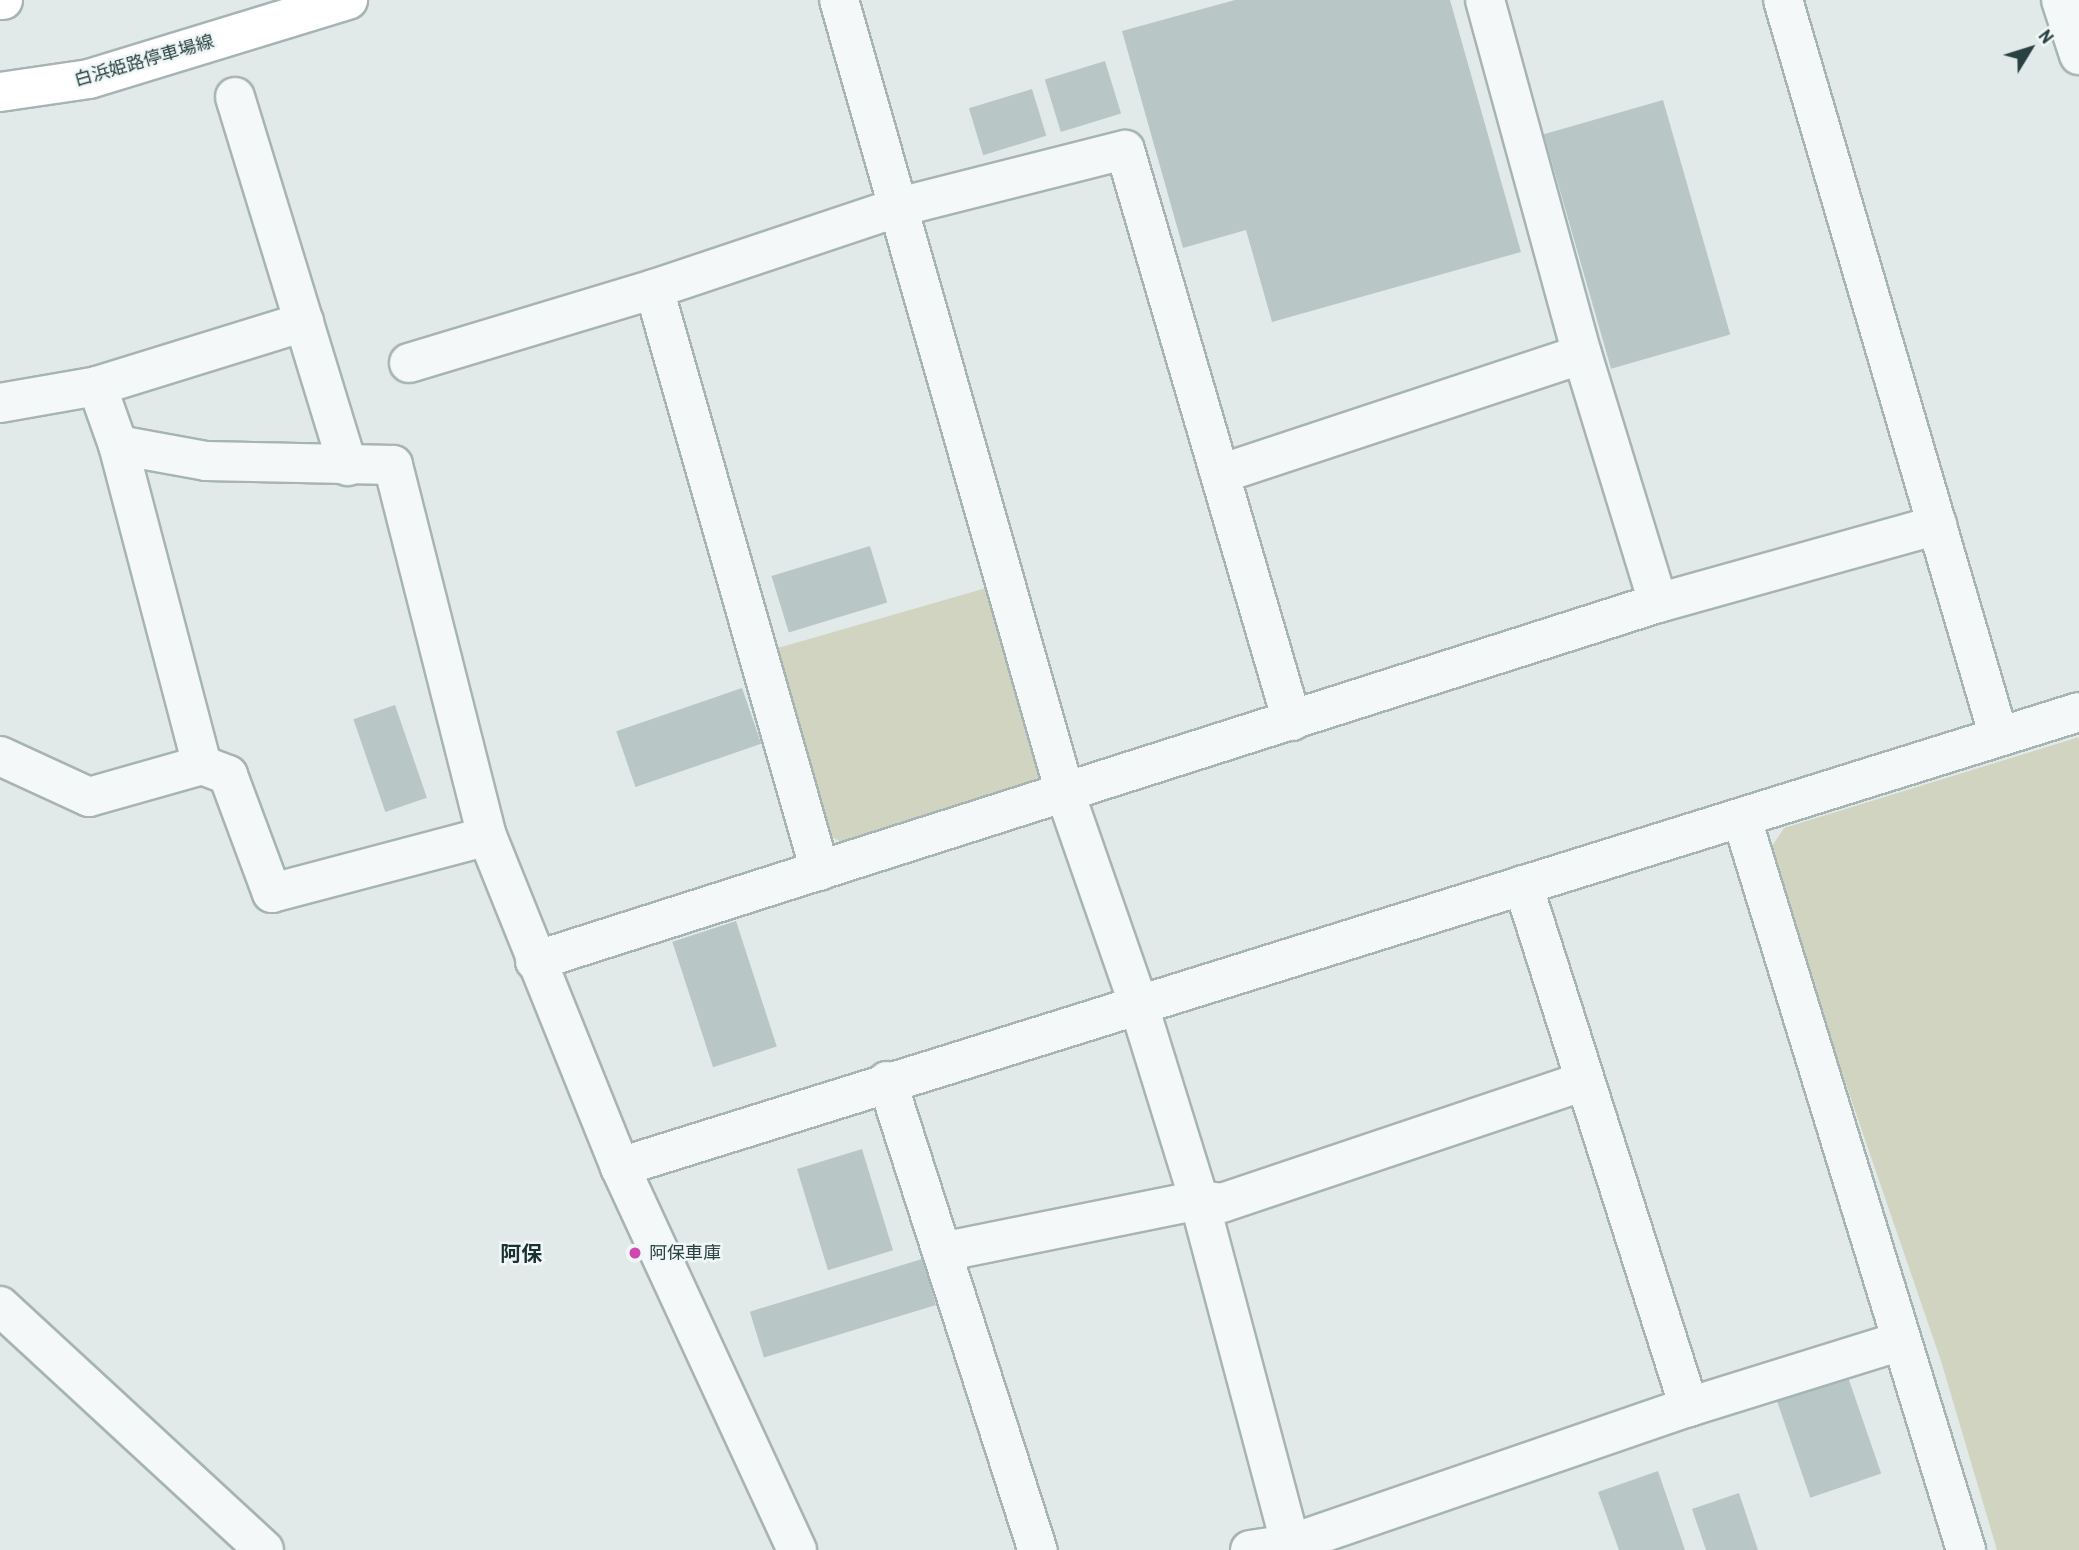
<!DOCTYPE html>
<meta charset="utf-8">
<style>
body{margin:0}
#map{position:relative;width:2079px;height:1550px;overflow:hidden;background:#e1eae9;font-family:"Archivo Narrow","Noto Sans JP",sans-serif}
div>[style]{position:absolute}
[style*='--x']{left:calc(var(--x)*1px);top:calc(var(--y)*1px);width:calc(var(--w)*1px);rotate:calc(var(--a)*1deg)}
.green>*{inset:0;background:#d2d4c2}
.building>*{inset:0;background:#b8c7c6;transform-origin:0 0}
.roads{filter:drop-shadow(2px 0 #a6b4b3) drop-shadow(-2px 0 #a6b4b3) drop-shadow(0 2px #a6b4b3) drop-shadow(0 -2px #a6b4b3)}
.minor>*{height:38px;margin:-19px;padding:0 19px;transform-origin:19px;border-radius:19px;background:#f4f8f8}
.tertiary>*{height:38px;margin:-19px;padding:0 19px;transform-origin:19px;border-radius:19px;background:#f4f8f8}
.secondary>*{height:38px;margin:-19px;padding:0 19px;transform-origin:19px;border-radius:19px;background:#fff}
.dots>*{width:19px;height:19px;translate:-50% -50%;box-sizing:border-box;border:4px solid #f1f7f7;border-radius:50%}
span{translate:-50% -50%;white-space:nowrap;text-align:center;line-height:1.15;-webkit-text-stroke:5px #f1f7f7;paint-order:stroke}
.street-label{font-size:18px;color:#294141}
.poi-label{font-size:18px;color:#294141}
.left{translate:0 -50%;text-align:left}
.quarter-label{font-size:21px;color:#1c3232;font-weight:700}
.north{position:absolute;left:1995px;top:14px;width:70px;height:70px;-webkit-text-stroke:5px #f1f7f7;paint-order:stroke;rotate:52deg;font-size:19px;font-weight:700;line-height:28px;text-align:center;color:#294141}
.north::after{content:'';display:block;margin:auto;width:24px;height:32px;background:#294141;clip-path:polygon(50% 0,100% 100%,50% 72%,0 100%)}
</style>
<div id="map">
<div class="green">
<div style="clip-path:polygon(993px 586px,1044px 767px,1032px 785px,844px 843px,823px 833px,771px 650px)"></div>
<div style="clip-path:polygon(2079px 737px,2079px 1550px,1997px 1550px,1941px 1361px,1767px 854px,1784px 828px)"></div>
</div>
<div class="building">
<div style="clip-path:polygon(1235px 0,1450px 0,1521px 252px,1272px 322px,1246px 230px,1183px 248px,1122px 31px)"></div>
<div style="left:1105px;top:61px;width:55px;height:63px;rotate:73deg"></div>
<div style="left:1032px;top:89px;width:49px;height:66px;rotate:73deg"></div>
<div style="left:1663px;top:100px;width:244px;height:124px;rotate:74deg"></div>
<div style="left:870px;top:546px;width:59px;height:103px;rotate:73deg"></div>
<div style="left:742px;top:688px;width:59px;height:133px;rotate:71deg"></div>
<div style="left:395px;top:705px;width:98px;height:44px;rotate:71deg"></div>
<div style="left:736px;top:921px;width:132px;height:67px;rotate:72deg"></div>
<div style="left:862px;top:1149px;width:106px;height:68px;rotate:73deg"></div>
<div style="left:922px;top:1259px;width:48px;height:180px;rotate:73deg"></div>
<div style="left:1848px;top:1377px;width:102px;height:75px;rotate:71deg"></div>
<div style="clip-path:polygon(1658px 1471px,1685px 1550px,1619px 1550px,1598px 1492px)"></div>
<div style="clip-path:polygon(1739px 1493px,1758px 1550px,1706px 1550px,1692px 1509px)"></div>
</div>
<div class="roads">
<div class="minor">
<div style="--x:839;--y:0;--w:825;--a:74.09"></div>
<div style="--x:1065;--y:793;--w:225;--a:70.8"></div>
<div style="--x:1139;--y:1006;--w:203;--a:72.8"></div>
<div style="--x:1199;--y:1200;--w:362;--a:75.1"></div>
<div style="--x:1485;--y:0;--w:367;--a:74.7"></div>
<div style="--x:1582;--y:354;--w:260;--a:73"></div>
<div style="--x:1783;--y:0;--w:768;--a:73.67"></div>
<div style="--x:2061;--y:0;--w:58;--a:71.9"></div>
<div style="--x:235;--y:97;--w:386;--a:73"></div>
<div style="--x:654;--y:289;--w:605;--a:74.08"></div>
<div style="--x:409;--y:363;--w:256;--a:-16.8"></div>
<div style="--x:654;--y:289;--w:258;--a:-18.5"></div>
<div style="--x:899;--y:207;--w:233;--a:-14.2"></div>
<div style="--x:1125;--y:150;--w:595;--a:73.7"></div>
<div style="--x:97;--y:386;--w:63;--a:70.4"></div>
<div style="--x:118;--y:445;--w:331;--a:75.3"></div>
<div style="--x:0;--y:403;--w:98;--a:-9.9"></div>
<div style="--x:97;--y:386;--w:217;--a:-17.2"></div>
<div style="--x:118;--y:445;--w:89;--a:10.3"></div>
<div style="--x:206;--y:461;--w:187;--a:1.2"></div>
<div style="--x:393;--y:465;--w:383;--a:75.8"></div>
<div style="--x:487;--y:836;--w:357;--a:68.1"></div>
<div style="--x:620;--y:1167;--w:422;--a:65.2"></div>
<div style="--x:1220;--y:474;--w:381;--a:-18.3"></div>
<div style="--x:0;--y:756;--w:98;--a:24.7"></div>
<div style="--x:89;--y:797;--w:117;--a:-15.8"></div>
<div style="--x:202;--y:765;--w:28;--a:21"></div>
<div style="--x:228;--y:775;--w:126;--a:69.6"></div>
<div style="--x:272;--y:893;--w:222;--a:-14.8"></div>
<div style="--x:1742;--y:819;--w:765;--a:72.96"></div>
<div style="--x:1523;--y:885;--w:548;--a:72.36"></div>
<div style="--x:535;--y:961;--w:1179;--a:-17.68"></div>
<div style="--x:1658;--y:603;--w:290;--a:-15.6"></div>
<div style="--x:887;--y:1081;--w:493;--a:72.2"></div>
<div style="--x:620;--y:1167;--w:1528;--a:-17.32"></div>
<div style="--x:942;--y:1252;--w:262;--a:-11.4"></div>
<div style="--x:1199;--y:1200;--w:23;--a:7"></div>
<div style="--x:1222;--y:1203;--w:380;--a:-18.6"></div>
<div style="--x:1250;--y:1550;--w:40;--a:-8.5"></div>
<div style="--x:1290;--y:1544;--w:422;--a:-19"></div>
<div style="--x:1689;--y:1407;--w:222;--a:-17.3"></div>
</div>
<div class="tertiary">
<div style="--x:0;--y:1306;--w:359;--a:42.7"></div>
</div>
<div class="secondary">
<div style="--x:0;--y:0;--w:3;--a:0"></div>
<div style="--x:0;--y:92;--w:90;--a:-8.3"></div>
<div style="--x:89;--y:79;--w:271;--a:-17"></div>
</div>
</div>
<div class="dots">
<div style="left:635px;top:1253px;background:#ce47b2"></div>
</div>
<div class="street-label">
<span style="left:144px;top:61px;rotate:-16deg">白浜姫路停車場線</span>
</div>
<div class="poi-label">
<span class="left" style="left:649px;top:1253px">阿保車庫</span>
</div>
<div class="quarter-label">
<span style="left:521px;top:1254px">阿保</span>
</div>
<div class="north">N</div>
</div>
